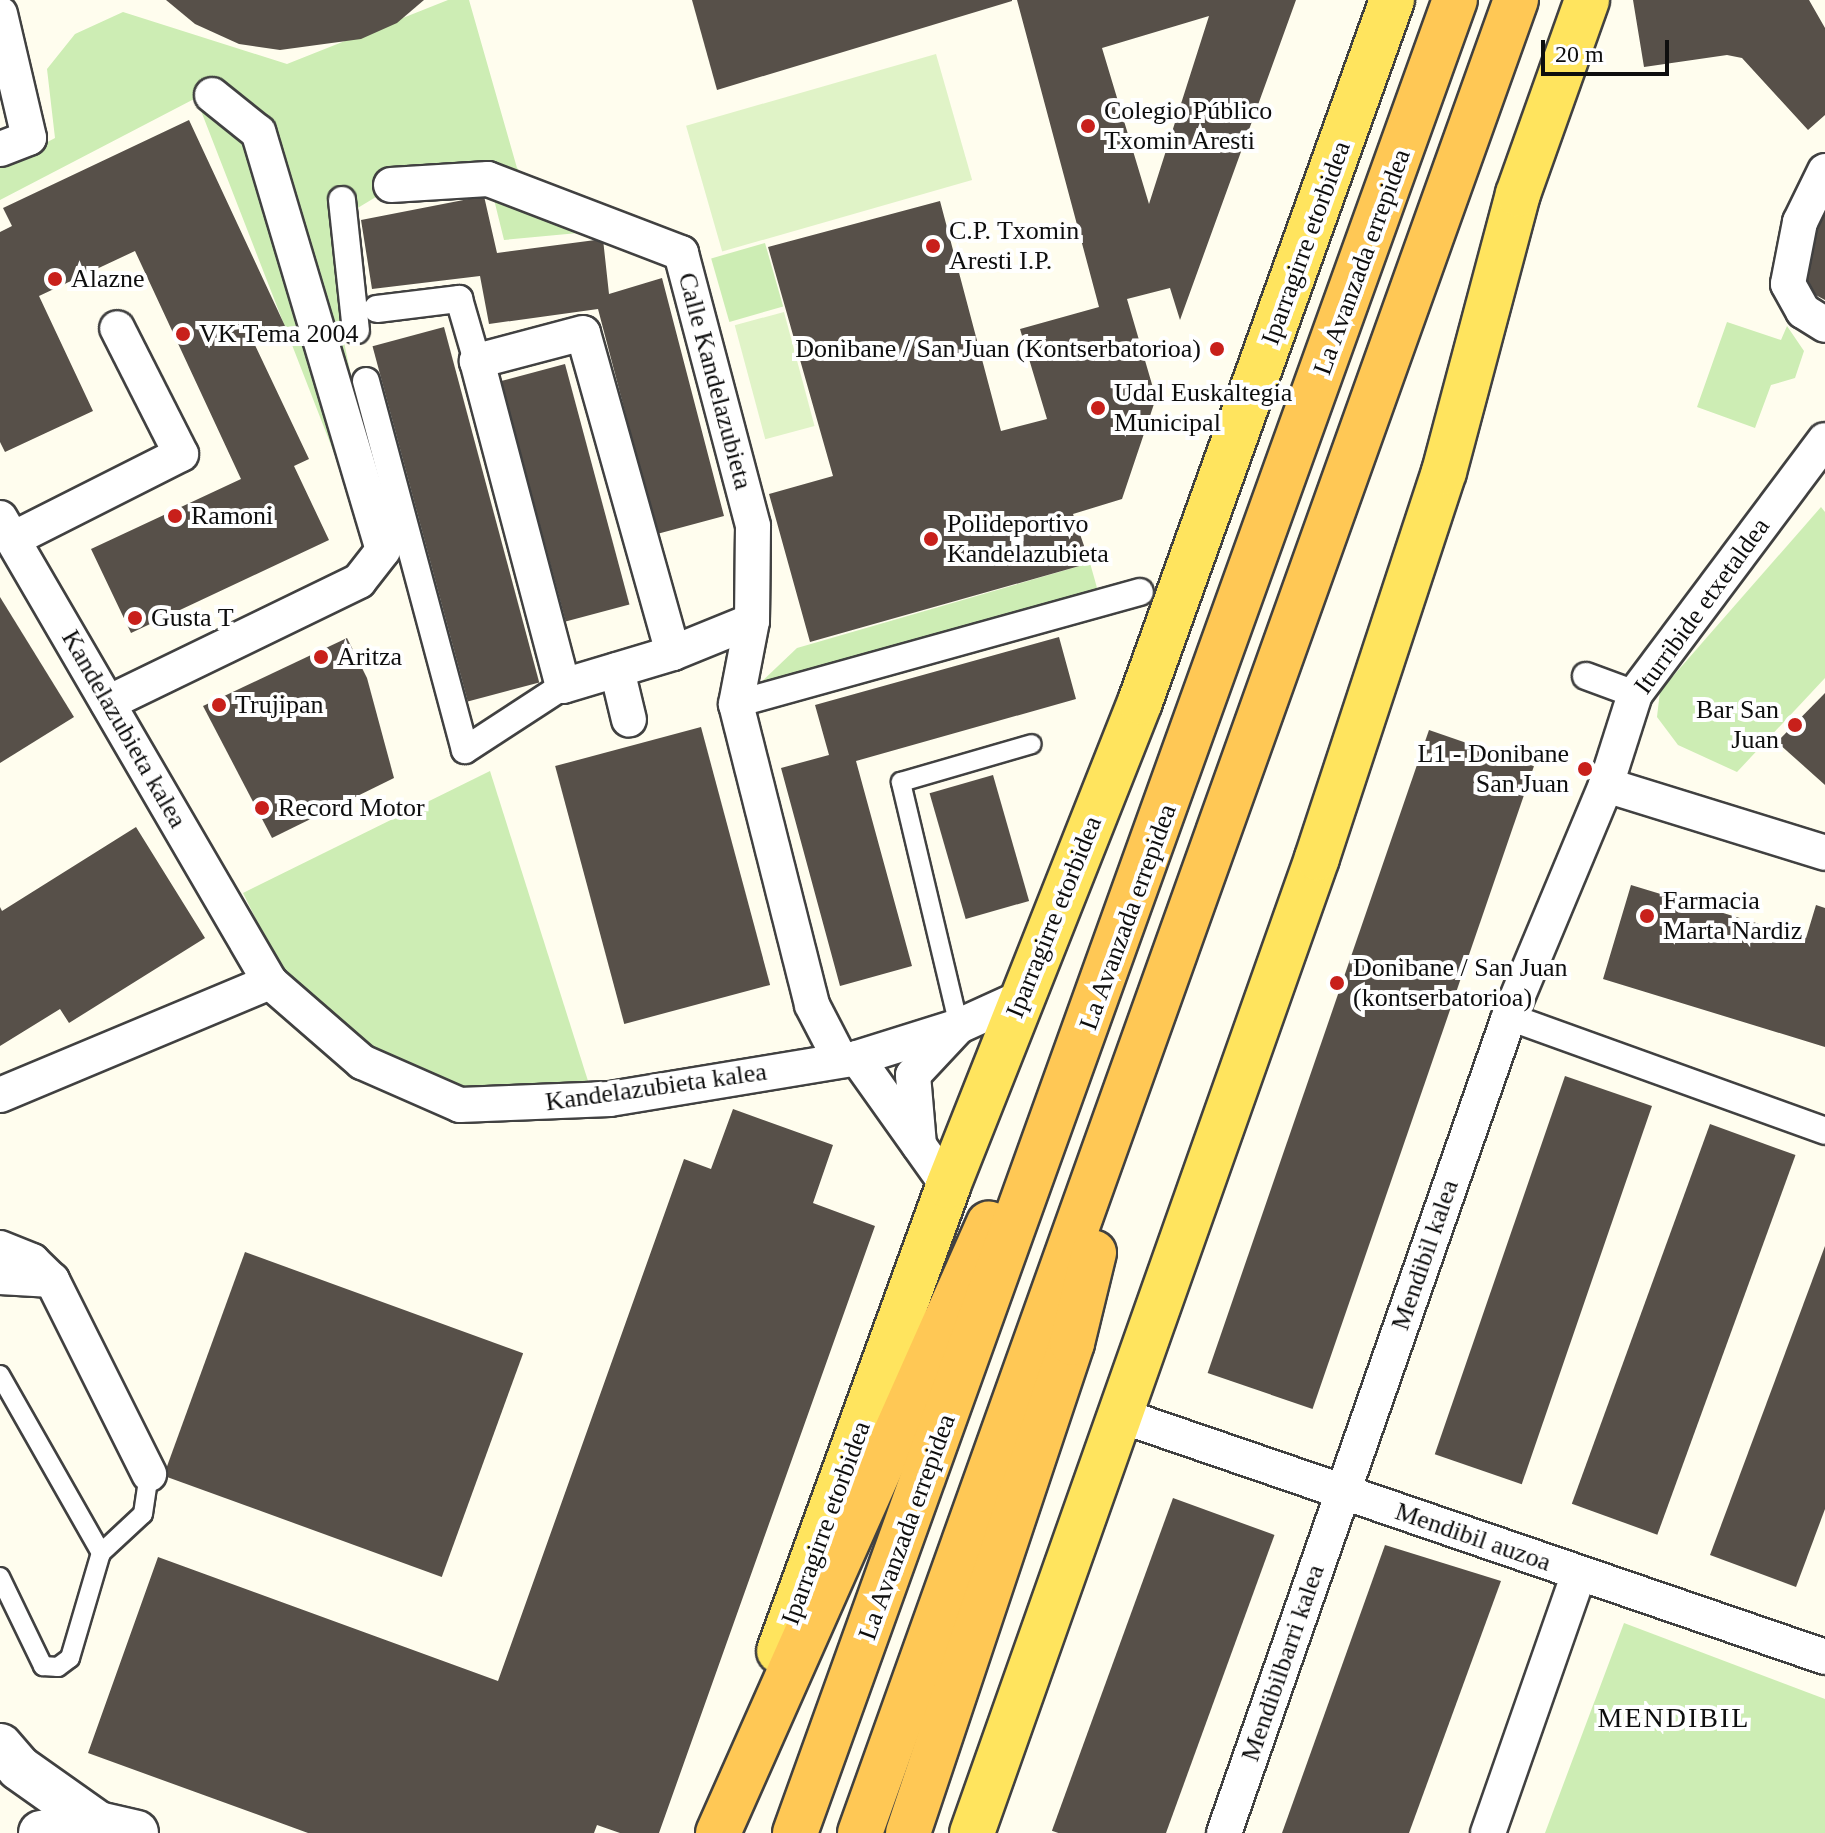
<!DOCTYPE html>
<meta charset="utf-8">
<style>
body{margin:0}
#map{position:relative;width:1825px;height:1833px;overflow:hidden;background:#fffdee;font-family:"Times New Roman",serif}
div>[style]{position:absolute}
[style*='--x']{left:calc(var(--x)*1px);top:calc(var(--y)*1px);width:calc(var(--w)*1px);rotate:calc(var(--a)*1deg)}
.green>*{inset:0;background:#cdedb4;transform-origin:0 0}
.pitch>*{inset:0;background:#e0f3c7;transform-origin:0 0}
.building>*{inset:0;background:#575049;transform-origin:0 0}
.roads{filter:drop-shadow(2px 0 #414141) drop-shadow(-2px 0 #414141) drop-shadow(0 2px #414141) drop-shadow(0 -2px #414141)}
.service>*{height:18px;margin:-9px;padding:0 9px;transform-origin:9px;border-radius:9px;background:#fff}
.pedestrian>*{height:26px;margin:-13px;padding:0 13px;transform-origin:13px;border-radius:13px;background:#fff}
.minor>*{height:34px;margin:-17px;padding:0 17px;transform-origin:17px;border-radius:17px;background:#fff}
.tertiary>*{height:44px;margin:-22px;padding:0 22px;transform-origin:22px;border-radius:22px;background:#fff}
.primary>*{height:44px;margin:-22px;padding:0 22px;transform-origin:22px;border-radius:22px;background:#ffe45e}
.trunk>*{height:44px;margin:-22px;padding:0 22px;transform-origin:22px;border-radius:22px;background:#ffc855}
.dots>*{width:22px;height:22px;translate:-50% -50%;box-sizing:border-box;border:4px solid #fff;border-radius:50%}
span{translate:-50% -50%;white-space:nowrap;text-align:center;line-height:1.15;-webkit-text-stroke:8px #fff;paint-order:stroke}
.poi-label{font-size:26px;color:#0e0e0e}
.left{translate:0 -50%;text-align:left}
.right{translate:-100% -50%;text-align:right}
.street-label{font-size:26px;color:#0e0e0e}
.neighbourhood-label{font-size:28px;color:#0e0e0e;letter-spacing:2px}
.scale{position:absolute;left:1541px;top:40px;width:128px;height:36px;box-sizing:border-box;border:4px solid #0e0e0e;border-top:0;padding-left:10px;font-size:24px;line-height:28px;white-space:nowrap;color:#0e0e0e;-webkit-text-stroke:6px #fff;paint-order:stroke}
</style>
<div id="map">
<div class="green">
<div style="clip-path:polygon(448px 0,469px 0,517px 168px,578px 233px,504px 240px,487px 171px,409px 177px,356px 209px,352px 306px,343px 337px,367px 453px,334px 453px,196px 98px,0 200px,0 167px,55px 138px,47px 69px,75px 34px,123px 12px,287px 64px)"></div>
<div style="left:765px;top:243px;width:66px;height:56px;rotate:74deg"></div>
<div style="clip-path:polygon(1727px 322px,1781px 340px,1787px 326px,1804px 351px,1795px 378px,1771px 385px,1755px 428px,1697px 407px)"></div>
<div style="clip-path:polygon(1821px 507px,1825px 512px,1825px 678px,1737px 772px,1678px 745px,1657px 717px,1660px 691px)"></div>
<div style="clip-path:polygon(1090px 563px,1099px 595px,754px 689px,797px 648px)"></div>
<div style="clip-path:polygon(490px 771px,588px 1081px,541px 1090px,460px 1088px,364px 1047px,282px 972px,243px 893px)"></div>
<div style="clip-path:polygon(1624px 1623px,1825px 1699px,1825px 1833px,1545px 1833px)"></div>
</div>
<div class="pitch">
<div style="left:936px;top:54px;width:131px;height:260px;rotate:74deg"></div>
<div style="left:784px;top:312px;width:118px;height:51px;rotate:75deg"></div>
</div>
<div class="building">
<div style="clip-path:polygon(166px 0,424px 0,397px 23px,361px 39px,280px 50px,239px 44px,195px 24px)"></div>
<div style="clip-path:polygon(692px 0,1012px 0,1012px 1px,717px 90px)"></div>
<div style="clip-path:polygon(evenodd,1017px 0,1296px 0,1180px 320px,1170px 288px,1127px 299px,1156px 398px,1122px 499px,1073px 514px,1090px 563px,810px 642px,769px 494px,833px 476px,768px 247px,940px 201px,1001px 431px,1047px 419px,1020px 329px,1099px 307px,1017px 0,1209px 16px,1149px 204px,1102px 48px,1209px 16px)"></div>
<div style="clip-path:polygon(1633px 0,1809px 0,1825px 28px,1825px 115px,1808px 130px,1742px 58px,1727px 55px,1644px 67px)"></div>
<div style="clip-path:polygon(189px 120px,285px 326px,253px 341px,309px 459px,294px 466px,329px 540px,131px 633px,91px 549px,241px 479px,135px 251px,39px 296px,93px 411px,5px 452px,0 442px,0 232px,12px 226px,3px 208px)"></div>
<div style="clip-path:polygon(484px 196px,497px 253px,603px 239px,609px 294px,662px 278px,724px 516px,657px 534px,598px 309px,489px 324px,480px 276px,372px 289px,361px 220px)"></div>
<div style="clip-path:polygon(1825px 209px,1825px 300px,1795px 284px)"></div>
<div style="left:444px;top:327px;width:368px;height:74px;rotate:75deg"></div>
<div style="left:565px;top:364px;width:249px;height:66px;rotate:75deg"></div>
<div style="clip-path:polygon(0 597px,74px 717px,0 763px)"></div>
<div style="clip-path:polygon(1059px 637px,1076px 699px,856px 761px,912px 966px,840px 986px,781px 768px,829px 755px,815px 705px)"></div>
<div style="clip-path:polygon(347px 638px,367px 678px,394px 778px,272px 838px,203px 706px)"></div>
<div style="clip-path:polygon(1825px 693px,1825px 785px,1777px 742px)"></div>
<div style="left:701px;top:727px;width:267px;height:151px;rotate:75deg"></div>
<div style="left:1429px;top:730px;width:111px;height:680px;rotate:19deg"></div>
<div style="left:993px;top:775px;width:131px;height:66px;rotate:74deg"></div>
<div style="clip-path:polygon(136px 827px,205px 938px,69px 1023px,60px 1009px,0 1046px,0 907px,2px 911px)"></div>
<div style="clip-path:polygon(1631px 885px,1806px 938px,1816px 905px,1825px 908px,1825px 1047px,1603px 979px)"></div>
<div style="left:1565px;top:1076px;width:92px;height:400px;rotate:19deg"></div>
<div style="clip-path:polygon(733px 1109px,833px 1145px,813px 1203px,875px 1226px,659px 1833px,620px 1833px,597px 1825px,594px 1833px,308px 1833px,88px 1753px,158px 1557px,498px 1681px,684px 1159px,711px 1169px)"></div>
<div style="left:1710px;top:1124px;width:91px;height:404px;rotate:20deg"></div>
<div style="clip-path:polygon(1825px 1246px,1825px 1509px,1796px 1587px,1710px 1555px)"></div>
<div style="left:245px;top:1252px;width:296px;height:238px;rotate:20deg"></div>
<div style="left:1173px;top:1498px;width:108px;height:354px;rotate:20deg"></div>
<div style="clip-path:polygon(1385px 1545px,1501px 1581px,1409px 1833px,1282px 1833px)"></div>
</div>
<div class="roads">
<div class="service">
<div style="--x:959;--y:1026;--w:251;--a:-103.4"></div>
<div style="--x:901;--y:782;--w:136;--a:-16.2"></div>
<div style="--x:0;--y:1375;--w:205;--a:60.4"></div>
<div style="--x:0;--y:1577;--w:99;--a:64.2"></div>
<div style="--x:43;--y:1666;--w:15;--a:4"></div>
<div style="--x:58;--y:1667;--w:15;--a:-37"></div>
<div style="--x:70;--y:1658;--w:109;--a:-73.6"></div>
<div style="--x:101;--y:1553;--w:57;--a:-42.9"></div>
<div style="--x:143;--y:1514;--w:40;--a:-81.5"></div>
</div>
<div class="pedestrian">
<div style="--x:342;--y:200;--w:131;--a:83.9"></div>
<div style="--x:377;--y:309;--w:83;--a:-7"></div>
<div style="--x:459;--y:299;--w:65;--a:73.8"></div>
<div style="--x:366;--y:381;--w:382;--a:75"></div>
<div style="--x:465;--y:750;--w:117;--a:-33.1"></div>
<div style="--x:1586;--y:676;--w:52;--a:20.2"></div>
<div style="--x:736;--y:704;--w:419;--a:-15.5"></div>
<div style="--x:1509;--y:1017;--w:336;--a:19.8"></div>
</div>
<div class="minor">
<div style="--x:0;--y:14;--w:127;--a:76.8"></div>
<div style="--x:29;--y:138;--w:31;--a:159"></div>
<div style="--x:1825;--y:171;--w:57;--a:116.1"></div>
<div style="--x:1800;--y:222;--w:63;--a:101"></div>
<div style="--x:1788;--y:284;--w:31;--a:61"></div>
<div style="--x:1803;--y:311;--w:26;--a:32"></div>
<div style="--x:391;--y:185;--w:97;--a:-3.5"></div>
<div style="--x:488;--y:179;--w:207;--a:21"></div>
<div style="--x:681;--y:253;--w:282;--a:75.2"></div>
<div style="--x:753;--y:526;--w:95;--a:90.6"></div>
<div style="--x:752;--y:621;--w:85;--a:100.9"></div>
<div style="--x:736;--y:704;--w:310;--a:75.8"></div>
<div style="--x:812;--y:1005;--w:59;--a:62.6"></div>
<div style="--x:0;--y:518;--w:537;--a:59.81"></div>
<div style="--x:270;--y:982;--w:122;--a:41"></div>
<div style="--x:362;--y:1062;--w:107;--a:23.7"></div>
<div style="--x:460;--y:1105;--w:150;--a:-2.3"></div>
<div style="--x:610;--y:1099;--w:250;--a:-9.4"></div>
<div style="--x:857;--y:1058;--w:107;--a:-17.4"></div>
<div style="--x:959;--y:1026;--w:70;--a:-24.4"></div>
<div style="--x:15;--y:538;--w:186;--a:-26.8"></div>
<div style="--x:181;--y:454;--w:141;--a:-116.9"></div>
<div style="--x:673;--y:653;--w:332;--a:-105.7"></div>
<div style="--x:583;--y:333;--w:110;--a:165.2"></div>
<div style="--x:477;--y:361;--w:336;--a:75.2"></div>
<div style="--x:563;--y:686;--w:115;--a:-16.7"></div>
<div style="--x:673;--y:653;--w:85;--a:-22.1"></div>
<div style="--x:617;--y:670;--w:51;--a:76.5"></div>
<div style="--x:108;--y:703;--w:279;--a:-25.9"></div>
<div style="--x:359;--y:581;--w:39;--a:-52"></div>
<div style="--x:383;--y:550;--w:436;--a:-106.6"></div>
<div style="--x:258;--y:132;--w:59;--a:-141.2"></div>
<div style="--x:1606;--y:785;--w:229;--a:17.2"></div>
<div style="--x:857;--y:1058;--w:157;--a:54.6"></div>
<div style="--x:0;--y:1095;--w:293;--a:-22.7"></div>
<div style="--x:919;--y:1145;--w:70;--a:-94.9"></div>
<div style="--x:913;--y:1075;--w:63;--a:-46.9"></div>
<div style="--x:0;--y:1248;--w:35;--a:22"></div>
<div style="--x:32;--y:1261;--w:28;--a:44"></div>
<div style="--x:52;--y:1280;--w:217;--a:63.4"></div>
<div style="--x:0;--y:1277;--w:52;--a:3.3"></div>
<div style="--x:1122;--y:1416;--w:743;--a:18.92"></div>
<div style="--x:1224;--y:1833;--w:864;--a:-70.75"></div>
<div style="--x:1509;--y:1017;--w:251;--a:-67.3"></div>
<div style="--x:1606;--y:785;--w:96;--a:-72.3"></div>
<div style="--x:1635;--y:694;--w:317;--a:-53.2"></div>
<div style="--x:1488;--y:1833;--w:275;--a:-70.7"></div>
</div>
<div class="tertiary">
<div style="--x:0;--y:1746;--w:29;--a:49"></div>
<div style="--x:19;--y:1768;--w:97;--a:35.3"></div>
<div style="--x:41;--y:1833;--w:58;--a:-9"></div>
<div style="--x:98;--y:1824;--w:39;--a:13"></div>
</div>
<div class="primary">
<div style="--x:779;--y:1651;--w:495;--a:-70"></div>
<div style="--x:948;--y:1186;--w:521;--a:-68.36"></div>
<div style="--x:1140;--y:702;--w:746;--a:-70.25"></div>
<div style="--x:972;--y:1833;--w:1034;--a:-70.51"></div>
<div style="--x:1317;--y:858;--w:406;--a:-71.8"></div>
<div style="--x:1444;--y:472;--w:288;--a:-75.1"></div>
<div style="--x:1518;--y:194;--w:206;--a:-70.4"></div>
</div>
<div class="trunk">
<div style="--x:718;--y:1833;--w:667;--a:-66.05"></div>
<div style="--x:795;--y:1833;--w:1948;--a:-70.2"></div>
<div style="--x:860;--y:1833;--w:1947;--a:-70.31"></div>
<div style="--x:908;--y:1833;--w:517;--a:-71.49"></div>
<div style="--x:1072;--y:1343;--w:93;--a:-76.3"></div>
</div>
</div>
<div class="dots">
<div style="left:1088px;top:126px;background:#c8201b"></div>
<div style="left:933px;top:246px;background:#c8201b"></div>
<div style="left:55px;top:279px;background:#c8201b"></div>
<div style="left:183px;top:334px;background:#c8201b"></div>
<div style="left:1217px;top:349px;background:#c8201b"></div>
<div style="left:1098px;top:408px;background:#c8201b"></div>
<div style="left:175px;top:516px;background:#c8201b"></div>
<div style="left:931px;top:539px;background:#c8201b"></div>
<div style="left:135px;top:618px;background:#c8201b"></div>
<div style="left:321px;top:657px;background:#c8201b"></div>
<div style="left:219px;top:705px;background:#c8201b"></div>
<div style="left:1795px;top:725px;background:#c8201b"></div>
<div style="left:1585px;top:769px;background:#c8201b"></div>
<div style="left:262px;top:808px;background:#c8201b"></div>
<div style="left:1647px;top:916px;background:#c8201b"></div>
<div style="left:1337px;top:983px;background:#c8201b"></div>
</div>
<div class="poi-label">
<span class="left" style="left:1104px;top:126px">Colegio Público<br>Txomin Aresti</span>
<span class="left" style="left:949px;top:246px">C.P. Txomin<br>Aresti I.P.</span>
<span class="left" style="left:71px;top:279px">Alazne</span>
<span class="left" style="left:199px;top:334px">VK Tema 2004</span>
<span class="right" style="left:1201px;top:349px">Donibane / San Juan (Kontserbatorioa)</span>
<span class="left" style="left:1114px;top:408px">Udal Euskaltegia<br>Municipal</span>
<span class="left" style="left:191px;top:516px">Ramoni</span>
<span class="left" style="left:947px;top:539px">Polideportivo<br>Kandelazubieta</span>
<span class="left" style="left:151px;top:618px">Gusta T</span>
<span class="left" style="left:337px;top:657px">Aritza</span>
<span class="left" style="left:235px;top:705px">Trujipan</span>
<span class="right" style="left:1779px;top:725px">Bar San<br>Juan</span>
<span class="right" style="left:1569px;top:769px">L1 - Donibane<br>San Juan</span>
<span class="left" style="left:278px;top:808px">Record Motor</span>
<span class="left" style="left:1663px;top:916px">Farmacia<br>Marta Nardiz</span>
<span class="left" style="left:1353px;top:983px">Donibane / San Juan<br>(kontserbatorioa)</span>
</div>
<div class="street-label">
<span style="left:1306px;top:243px;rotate:-70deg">Iparragirre etorbidea</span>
<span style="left:1362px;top:262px;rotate:-70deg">La Avanzada errepidea</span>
<span style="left:715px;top:381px;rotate:75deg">Calle Kandelazubieta</span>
<span style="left:1702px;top:606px;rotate:-54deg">Iturribide etxetaldea</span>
<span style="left:124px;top:729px;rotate:60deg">Kandelazubieta kalea</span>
<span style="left:1054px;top:917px;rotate:-68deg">Iparragirre etorbidea</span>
<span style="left:1128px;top:917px;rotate:-70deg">La Avanzada errepidea</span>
<span style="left:656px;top:1087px;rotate:-8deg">Kandelazubieta kalea</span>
<span style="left:1425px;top:1255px;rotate:-71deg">Mendibil kalea</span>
<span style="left:826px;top:1523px;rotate:-70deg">Iparragirre etorbidea</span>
<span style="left:907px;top:1527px;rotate:-70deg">La Avanzada errepidea</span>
<span style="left:1473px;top:1537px;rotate:19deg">Mendibil auzoa</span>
<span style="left:1283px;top:1663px;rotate:-71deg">Mendibilbarri kalea</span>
</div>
<div class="neighbourhood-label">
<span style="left:1674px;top:1718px">MENDIBIL</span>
</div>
<div class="scale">20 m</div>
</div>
